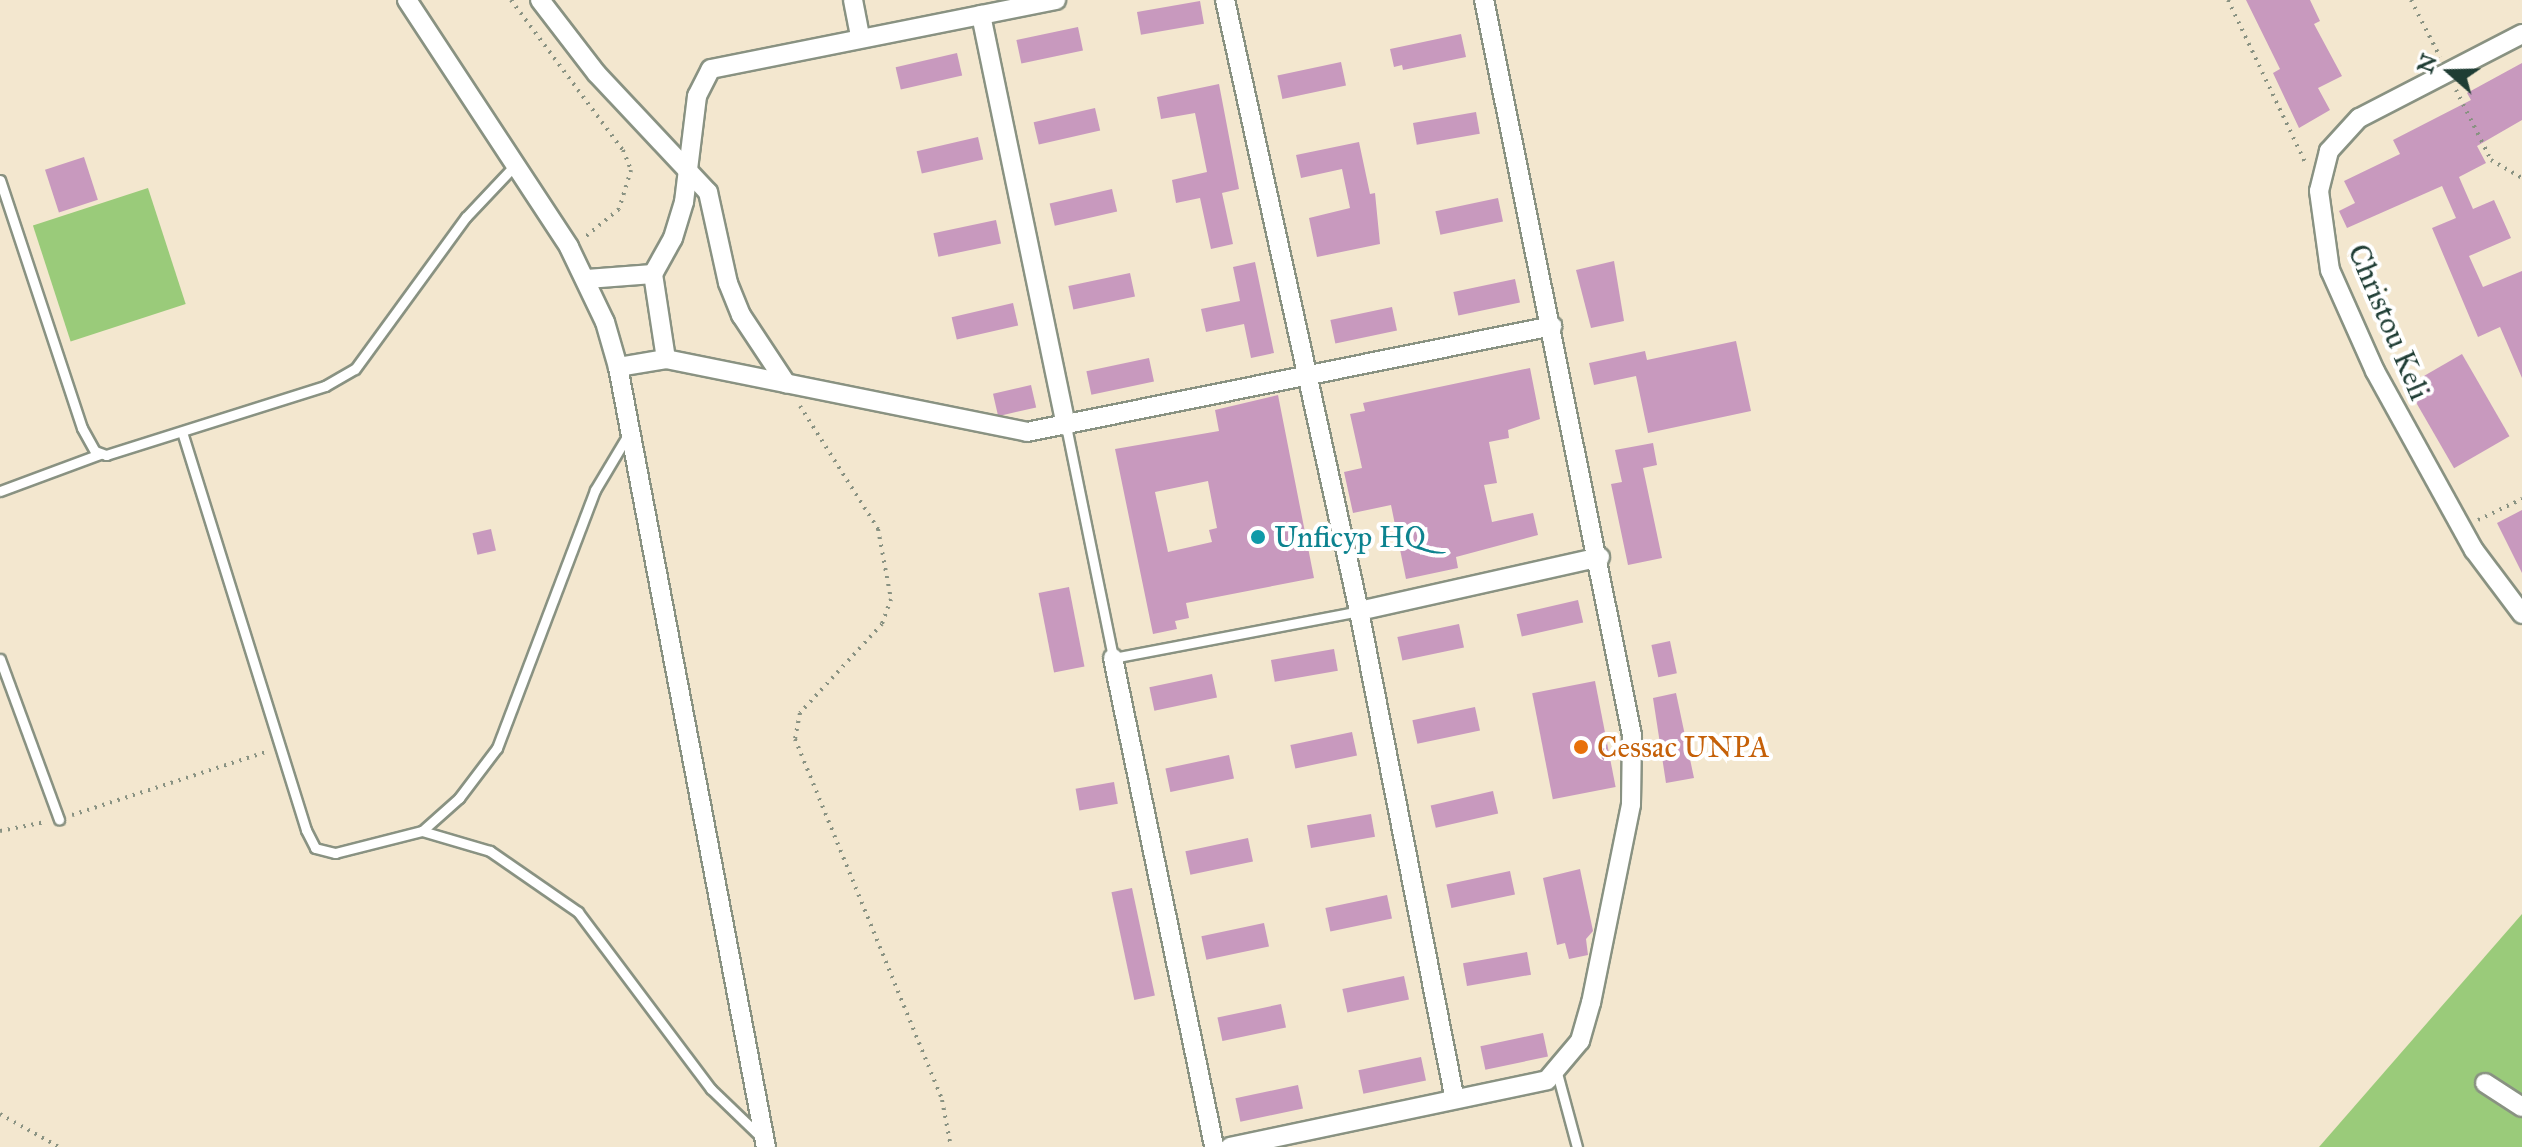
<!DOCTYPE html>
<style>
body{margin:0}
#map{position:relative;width:2522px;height:1147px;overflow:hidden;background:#f3e7cf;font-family:"IM FELL Great Primer",serif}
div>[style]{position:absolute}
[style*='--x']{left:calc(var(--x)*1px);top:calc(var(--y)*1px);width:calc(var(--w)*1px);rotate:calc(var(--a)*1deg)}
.green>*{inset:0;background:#9acb7a;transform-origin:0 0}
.building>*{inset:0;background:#c899be;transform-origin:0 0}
.path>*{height:4px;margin-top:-2px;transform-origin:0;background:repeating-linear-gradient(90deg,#899282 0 2px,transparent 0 8px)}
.roads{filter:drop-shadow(2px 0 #899282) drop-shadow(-2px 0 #899282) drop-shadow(0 2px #899282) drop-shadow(0 -2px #899282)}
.lane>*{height:9px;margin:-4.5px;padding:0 4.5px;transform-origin:4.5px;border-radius:4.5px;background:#fff}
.street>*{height:18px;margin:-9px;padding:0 9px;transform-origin:9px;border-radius:9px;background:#fff}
.dots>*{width:22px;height:22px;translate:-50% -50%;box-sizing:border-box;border:4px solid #fff;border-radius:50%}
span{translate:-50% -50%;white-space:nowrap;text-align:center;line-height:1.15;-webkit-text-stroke:8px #fff;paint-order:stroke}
.street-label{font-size:30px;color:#1f3d34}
.culture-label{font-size:30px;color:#0d838f}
.left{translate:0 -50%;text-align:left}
.food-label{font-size:30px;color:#c56008}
.north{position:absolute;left:2410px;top:32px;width:80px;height:80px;-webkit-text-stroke:6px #fff;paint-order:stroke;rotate:290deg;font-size:22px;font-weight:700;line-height:32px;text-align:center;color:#1f3d34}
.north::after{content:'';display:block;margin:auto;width:28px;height:36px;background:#1f3d34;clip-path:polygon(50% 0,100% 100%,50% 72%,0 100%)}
</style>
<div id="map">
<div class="green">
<div style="left:148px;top:188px;width:122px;height:121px;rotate:72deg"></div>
<div style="clip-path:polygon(2522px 914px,2522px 1147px,2319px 1147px)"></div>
</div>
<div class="building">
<div style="clip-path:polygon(2246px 0,2310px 0,2320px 21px,2314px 24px,2342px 76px,2318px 88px,2330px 110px,2299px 128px,2273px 73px,2280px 69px)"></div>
<div style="left:1200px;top:1px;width:23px;height:64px;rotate:80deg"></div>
<div style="left:1078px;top:27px;width:24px;height:63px;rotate:78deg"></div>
<div style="clip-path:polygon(1461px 34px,1466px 57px,1403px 70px,1402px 65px,1394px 67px,1390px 49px)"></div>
<div style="left:957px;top:53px;width:23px;height:63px;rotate:77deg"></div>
<div style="left:1341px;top:62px;width:24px;height:65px;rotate:78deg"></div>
<div style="clip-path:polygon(2522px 63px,2522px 120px,2477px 146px,2486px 163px,2459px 177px,2473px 209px,2494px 200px,2511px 238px,2469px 256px,2483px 287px,2522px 271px,2522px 378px,2500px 327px,2478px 337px,2432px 228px,2456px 218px,2442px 186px,2347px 228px,2339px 211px,2355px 203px,2344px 181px,2400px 154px,2393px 140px,2471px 100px,2467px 93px)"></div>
<div style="clip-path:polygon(1219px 84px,1239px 189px,1222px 193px,1233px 244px,1211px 249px,1200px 198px,1176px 203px,1172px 180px,1207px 172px,1195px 113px,1161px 119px,1157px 97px)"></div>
<div style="left:1095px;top:108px;width:23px;height:63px;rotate:77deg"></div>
<div style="left:1476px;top:112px;width:22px;height:64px;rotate:80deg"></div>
<div style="left:978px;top:137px;width:23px;height:63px;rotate:77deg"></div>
<div style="clip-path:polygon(1359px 142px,1370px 194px,1375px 193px,1380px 244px,1317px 257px,1309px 218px,1350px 208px,1342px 169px,1301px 178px,1296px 155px)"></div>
<div style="left:84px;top:157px;width:45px;height:41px;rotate:72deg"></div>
<div style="left:1112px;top:189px;width:23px;height:64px;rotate:77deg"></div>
<div style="left:1498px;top:198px;width:24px;height:64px;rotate:78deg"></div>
<div style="left:996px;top:220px;width:24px;height:64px;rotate:78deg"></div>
<div style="clip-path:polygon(1614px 261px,1624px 321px,1591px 328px,1576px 270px)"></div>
<div style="clip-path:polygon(1255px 262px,1274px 353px,1251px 358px,1244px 324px,1206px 332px,1201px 309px,1240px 301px,1233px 267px)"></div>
<div style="left:1130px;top:273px;width:24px;height:63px;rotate:78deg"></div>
<div style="left:1515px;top:279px;width:24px;height:63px;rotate:78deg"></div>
<div style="left:1013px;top:303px;width:23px;height:63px;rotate:77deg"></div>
<div style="left:1392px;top:307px;width:24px;height:63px;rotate:78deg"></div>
<div style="clip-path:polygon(1736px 341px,1751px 411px,1648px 433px,1636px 376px,1594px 385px,1589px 363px,1645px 351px,1647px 360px)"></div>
<div style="left:2462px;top:354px;width:95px;height:64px;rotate:60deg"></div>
<div style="left:1149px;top:358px;width:24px;height:64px;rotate:78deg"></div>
<div style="clip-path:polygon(1530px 368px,1540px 419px,1508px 430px,1509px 438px,1489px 442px,1497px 483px,1484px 485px,1492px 522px,1533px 513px,1538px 535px,1456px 557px,1458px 568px,1406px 579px,1391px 505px,1353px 513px,1344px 472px,1362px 468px,1350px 414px,1365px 411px,1363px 403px)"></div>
<div style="left:1031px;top:385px;width:23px;height:39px;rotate:77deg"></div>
<div style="clip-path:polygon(evenodd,1278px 395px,1314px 578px,1186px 603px,1189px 618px,1175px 621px,1177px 629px,1153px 634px,1115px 449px,1219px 431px,1215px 410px,1278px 395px,1208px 481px,1217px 528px,1209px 530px,1212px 542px,1168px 552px,1155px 492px,1208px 481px)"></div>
<div style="clip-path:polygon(1653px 443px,1657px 465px,1643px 468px,1662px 558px,1628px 565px,1611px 484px,1622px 482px,1615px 450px)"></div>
<div style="clip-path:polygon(2522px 510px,2522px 573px,2497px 523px)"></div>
<div style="left:491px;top:529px;width:22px;height:19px;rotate:77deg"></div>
<div style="left:1069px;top:587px;width:81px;height:31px;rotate:79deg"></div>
<div style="left:1578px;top:600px;width:23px;height:63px;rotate:77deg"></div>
<div style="left:1459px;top:624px;width:24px;height:63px;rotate:78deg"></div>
<div style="left:1670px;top:641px;width:33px;height:19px;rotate:78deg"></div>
<div style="left:1334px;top:649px;width:22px;height:64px;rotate:80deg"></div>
<div style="left:1212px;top:674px;width:24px;height:64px;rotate:78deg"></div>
<div style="left:1595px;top:681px;width:108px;height:64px;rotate:79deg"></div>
<div style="clip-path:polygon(1676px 693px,1694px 778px,1666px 783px,1653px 698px)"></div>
<div style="left:1475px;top:707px;width:24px;height:64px;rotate:78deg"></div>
<div style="left:1352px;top:732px;width:24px;height:63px;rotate:78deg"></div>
<div style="left:1229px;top:755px;width:24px;height:65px;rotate:78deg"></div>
<div style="left:1114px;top:782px;width:22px;height:39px;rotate:80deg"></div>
<div style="left:1493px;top:791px;width:23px;height:64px;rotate:77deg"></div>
<div style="left:1371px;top:814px;width:23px;height:65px;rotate:80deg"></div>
<div style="left:1248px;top:838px;width:24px;height:64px;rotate:78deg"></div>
<div style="clip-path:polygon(1580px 869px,1593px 931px,1586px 939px,1588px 955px,1569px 959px,1565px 943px,1557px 945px,1543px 878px)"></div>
<div style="left:1510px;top:871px;width:24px;height:65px;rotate:78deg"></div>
<div style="left:1132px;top:888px;width:110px;height:21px;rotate:78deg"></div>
<div style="left:1387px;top:895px;width:24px;height:63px;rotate:78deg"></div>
<div style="left:1264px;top:923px;width:24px;height:64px;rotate:78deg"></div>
<div style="left:1527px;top:952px;width:23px;height:65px;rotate:80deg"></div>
<div style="left:1404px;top:976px;width:24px;height:63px;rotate:78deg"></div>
<div style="left:1281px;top:1004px;width:24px;height:65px;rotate:78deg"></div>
<div style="left:1543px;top:1033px;width:24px;height:64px;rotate:78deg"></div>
<div style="left:1421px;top:1057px;width:24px;height:64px;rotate:78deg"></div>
<div style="left:1298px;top:1085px;width:24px;height:64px;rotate:78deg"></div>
</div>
<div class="path">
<div style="--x:511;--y:0;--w:187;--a:53.3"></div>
<div style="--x:623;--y:150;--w:22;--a:68"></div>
<div style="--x:631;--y:170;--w:41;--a:107.1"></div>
<div style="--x:619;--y:209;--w:44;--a:140.5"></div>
<div style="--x:2228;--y:0;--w:182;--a:64.6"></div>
<div style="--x:2411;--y:0;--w:64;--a:63"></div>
<div style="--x:2456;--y:90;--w:78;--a:63.4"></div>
<div style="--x:2491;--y:160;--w:36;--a:30"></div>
<div style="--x:800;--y:406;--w:146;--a:57.6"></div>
<div style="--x:878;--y:529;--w:71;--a:79.5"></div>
<div style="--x:891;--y:599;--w:27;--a:110"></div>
<div style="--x:882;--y:624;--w:121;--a:132.7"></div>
<div style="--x:800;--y:713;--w:26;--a:101"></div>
<div style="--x:795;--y:739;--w:390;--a:67.8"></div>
<div style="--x:942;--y:1100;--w:48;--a:79.2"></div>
<div style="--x:2478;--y:520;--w:49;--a:-25.5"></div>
<div style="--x:72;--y:815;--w:204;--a:-18"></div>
<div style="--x:0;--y:831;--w:46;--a:-11.3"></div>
<div style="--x:0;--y:1114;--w:68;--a:29.2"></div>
</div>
<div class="roads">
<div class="lane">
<div style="--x:0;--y:180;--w:261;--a:71.7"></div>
<div style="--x:82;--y:428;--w:26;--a:61"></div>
<div style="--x:95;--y:451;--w:12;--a:20"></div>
<div style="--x:106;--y:455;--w:230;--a:-17.5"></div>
<div style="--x:325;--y:386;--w:34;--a:-30"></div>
<div style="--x:355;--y:369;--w:188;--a:-53.9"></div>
<div style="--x:466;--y:217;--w:70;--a:-46.7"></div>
<div style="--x:1066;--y:426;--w:237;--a:78.5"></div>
<div style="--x:1113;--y:658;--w:250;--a:-10.8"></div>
<div style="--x:183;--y:435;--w:414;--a:72.7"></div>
<div style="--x:306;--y:830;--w:20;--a:63"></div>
<div style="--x:315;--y:848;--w:21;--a:14"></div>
<div style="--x:335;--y:853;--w:90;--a:-14.2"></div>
<div style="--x:422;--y:831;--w:50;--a:-41.7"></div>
<div style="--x:459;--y:798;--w:63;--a:-52.8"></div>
<div style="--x:497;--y:748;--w:276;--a:-69.2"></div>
<div style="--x:595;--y:490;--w:66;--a:-59.2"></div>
<div style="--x:0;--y:491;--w:107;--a:-20.3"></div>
<div style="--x:0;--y:659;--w:171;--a:69.8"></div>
<div style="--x:422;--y:831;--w:71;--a:16.4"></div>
<div style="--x:490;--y:851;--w:107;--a:34.7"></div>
<div style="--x:578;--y:912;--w:221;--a:53.1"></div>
<div style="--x:711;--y:1089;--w:72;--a:43.9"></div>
<div style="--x:1557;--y:1073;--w:77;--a:74.9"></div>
</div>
<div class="street">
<div style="--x:407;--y:0;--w:295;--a:56.7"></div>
<div style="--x:569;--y:247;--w:83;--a:64.4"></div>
<div style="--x:605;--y:322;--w:47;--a:73.9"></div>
<div style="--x:618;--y:367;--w:794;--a:79.26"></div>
<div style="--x:540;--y:0;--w:93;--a:52.4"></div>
<div style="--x:597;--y:74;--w:162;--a:46.8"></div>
<div style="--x:708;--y:192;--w:93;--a:77.6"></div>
<div style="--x:728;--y:283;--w:35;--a:68"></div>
<div style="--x:741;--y:315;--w:82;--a:56.5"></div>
<div style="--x:853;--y:0;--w:37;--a:79"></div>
<div style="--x:1225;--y:0;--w:626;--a:77.63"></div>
<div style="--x:1359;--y:611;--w:497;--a:78.9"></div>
<div style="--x:981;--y:15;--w:420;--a:78.3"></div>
<div style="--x:2522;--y:34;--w:183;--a:152.7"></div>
<div style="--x:2359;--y:118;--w:45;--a:132.3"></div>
<div style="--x:2329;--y:151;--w:41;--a:104"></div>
<div style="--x:2319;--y:191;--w:80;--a:82.1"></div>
<div style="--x:2330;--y:270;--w:111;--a:66"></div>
<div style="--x:2375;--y:371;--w:205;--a:61.1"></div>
<div style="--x:2474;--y:550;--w:80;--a:53.1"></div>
<div style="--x:653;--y:274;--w:41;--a:-60.9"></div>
<div style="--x:673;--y:238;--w:38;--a:-73"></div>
<div style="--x:684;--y:202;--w:107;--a:-83"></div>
<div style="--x:697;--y:96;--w:30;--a:-63"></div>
<div style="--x:711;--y:69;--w:352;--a:-11.3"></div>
<div style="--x:587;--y:279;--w:66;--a:-4.3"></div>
<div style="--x:653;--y:274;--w:86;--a:81.3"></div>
<div style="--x:666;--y:359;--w:49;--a:170.5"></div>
<div style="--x:666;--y:359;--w:368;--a:11.4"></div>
<div style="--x:1027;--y:432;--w:536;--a:-11.41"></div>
<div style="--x:1359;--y:611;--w:247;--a:-12.6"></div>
<div style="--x:1113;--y:658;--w:499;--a:78.3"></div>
<div style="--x:2485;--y:1083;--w:44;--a:33"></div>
<div style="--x:1230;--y:1147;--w:324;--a:-11.9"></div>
<div style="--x:1547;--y:1080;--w:51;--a:-49.8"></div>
<div style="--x:1580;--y:1041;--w:40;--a:-74"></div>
<div style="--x:1591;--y:1003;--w:203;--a:-78.6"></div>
<div style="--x:1631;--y:804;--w:69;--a:-89.2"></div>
<div style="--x:1632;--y:735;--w:750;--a:-101.38"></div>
</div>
</div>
<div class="dots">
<div style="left:1258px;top:537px;background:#0f9aa8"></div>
<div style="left:1581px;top:747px;background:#e8710a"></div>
</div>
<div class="street-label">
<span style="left:2389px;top:322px;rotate:67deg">Christou Keli</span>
</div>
<div class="culture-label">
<span class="left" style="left:1274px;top:537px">Unficyp HQ</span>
</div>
<div class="food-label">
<span class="left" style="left:1597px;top:747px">Cessac UNPA</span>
</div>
<div class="north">N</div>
</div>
